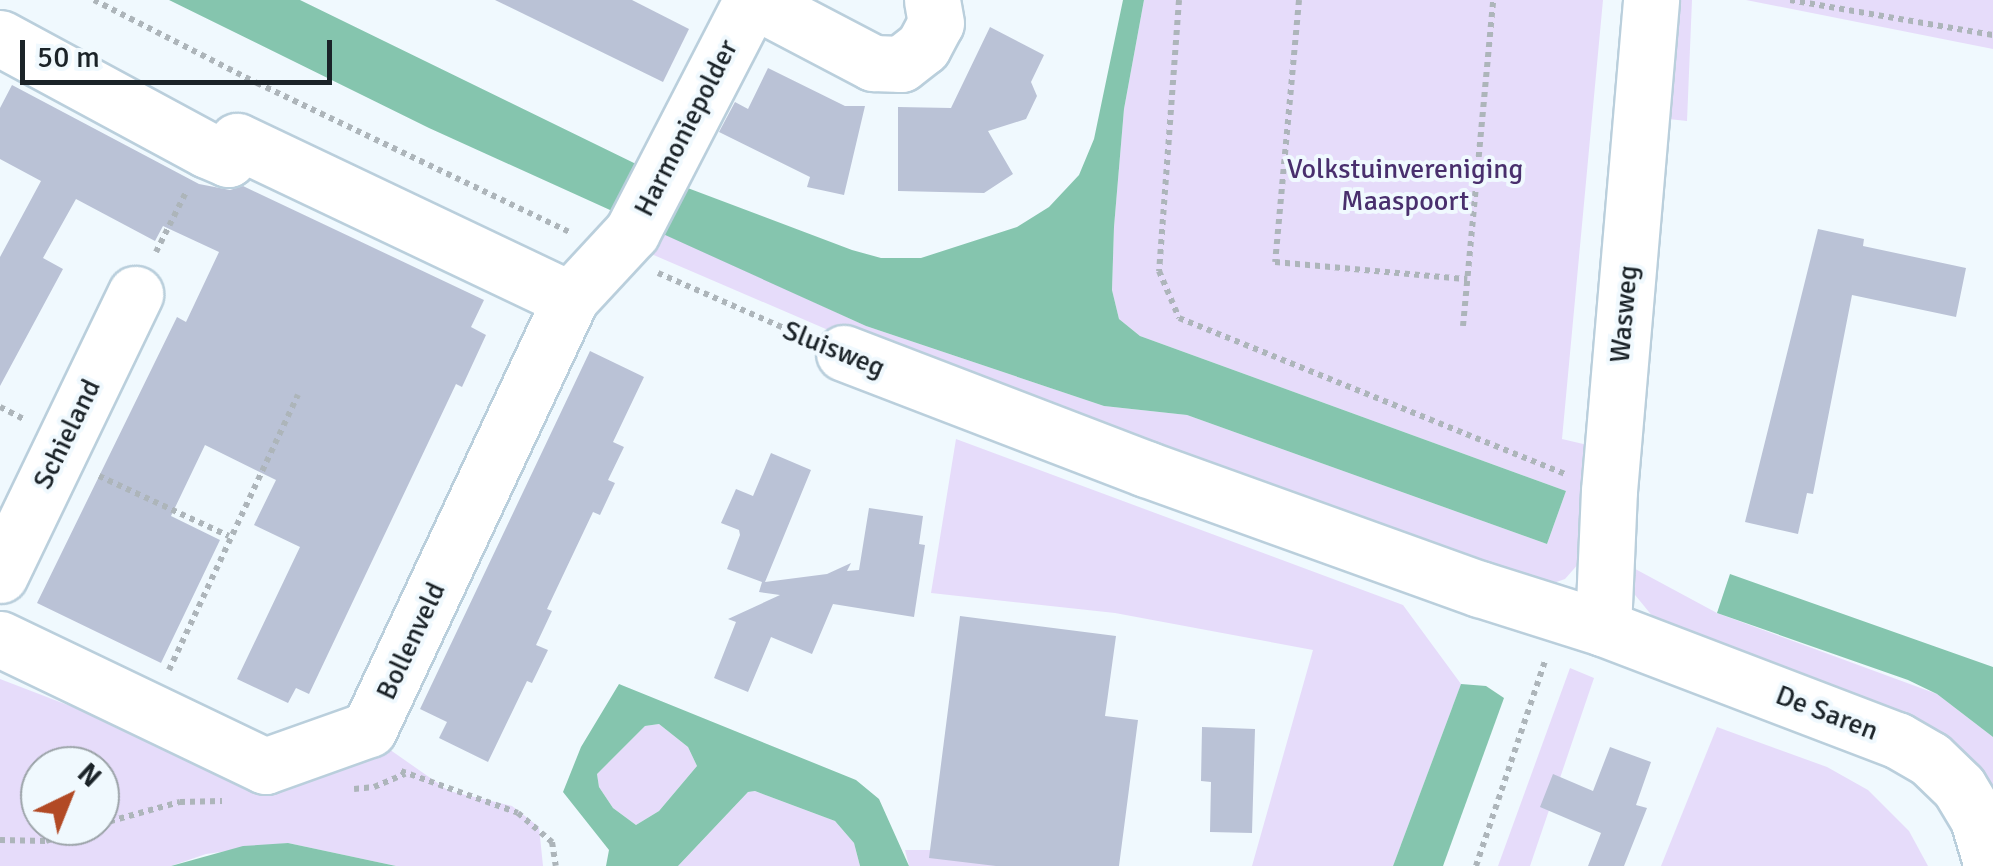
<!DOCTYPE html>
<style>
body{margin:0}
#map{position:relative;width:1993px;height:866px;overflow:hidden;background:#f0f9fe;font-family:Signika,sans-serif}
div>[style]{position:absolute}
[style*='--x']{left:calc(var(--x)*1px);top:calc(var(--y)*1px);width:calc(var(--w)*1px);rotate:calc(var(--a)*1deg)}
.green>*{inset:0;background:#e6dcfa}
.water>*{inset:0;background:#85c5ae}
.building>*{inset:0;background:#bac2d6}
.path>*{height:6px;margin-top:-3px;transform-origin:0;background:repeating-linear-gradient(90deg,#adb5ba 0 5px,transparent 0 10px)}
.roads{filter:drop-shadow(2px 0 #bacfdc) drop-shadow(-2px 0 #bacfdc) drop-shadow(0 2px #bacfdc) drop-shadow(0 -2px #bacfdc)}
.minor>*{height:55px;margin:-27.5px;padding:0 27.5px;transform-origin:27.5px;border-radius:27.5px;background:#fff}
span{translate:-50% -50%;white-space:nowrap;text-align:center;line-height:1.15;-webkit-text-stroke:8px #f0f9fe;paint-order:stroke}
.street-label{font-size:28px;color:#1b2328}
.park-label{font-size:28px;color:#492f6d}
.north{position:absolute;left:20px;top:746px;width:100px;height:100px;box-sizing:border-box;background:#f0f9fe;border:2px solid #9ba3a8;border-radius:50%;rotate:43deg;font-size:28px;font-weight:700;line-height:40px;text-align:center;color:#1b2328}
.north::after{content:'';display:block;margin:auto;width:35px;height:45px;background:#b24a25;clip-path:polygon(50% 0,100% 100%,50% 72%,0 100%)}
.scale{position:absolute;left:20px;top:40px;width:312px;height:45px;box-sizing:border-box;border:5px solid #1b2328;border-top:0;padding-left:12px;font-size:30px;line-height:35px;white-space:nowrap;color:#1b2328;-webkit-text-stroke:8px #f0f9fe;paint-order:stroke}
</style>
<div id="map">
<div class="green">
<div style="clip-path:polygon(1144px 0,1603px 0,1562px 439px,1596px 447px,1580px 562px,1565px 579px,1548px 585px,863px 345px,649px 253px,652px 228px,866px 326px,1104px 406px,1187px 415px,1547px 544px,1566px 491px,1140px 336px,1119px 319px,1112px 290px,1114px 227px,1124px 109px)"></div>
<div style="clip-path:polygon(1670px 0,1692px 0,1687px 121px,1659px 118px)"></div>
<div style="clip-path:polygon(1746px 0,1993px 0,1993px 49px)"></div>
<div style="clip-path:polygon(956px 439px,1403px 605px,1461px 684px,1393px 866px,1252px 866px,1313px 650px,1115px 613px,931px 593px)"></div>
<div style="clip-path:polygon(1626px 564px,1717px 613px,1937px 694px,1993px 737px,1993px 812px,1663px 629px,1626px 584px)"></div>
<div style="clip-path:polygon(1570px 668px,1594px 678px,1530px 866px,1498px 866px)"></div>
<div style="clip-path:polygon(evenodd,0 679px,255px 777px,366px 733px,449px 791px,512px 806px,539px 827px,543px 866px,396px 866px,288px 843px,206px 854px,171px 866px,0 866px,0 679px,40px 766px,100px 766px,100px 826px,40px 826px,40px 766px)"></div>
<div style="clip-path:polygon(659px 724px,688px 747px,697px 766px,659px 811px,636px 825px,613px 808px,599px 787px,597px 774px,645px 726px)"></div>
<div style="clip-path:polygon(1717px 727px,1827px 767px,1868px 790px,1909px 831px,1928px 866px,1661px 866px)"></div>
<div style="clip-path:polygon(755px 791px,835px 821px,854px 843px,860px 866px,678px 866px,748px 792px)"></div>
<div style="clip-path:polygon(905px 850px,939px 850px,1055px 866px,909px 866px)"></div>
</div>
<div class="water">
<div style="clip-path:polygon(169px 0,300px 0,677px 184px,852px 250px,881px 258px,921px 258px,1017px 227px,1049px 207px,1079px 175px,1094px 139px,1123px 0,1144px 0,1124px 109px,1114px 227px,1112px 290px,1119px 319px,1140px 336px,1566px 491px,1547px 544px,1187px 415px,1104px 406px,866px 326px,429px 128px)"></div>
<div style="clip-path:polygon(1730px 574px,1993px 667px,1993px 737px,1937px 694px,1908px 680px,1717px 613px)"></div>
<div style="clip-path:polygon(evenodd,619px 684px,856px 780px,879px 799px,909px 866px,860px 866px,854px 843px,835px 821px,755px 791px,748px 792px,678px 866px,606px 866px,609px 850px,563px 792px,581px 747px,619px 684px,659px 724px,688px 747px,697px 766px,659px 811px,636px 825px,613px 808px,599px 787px,597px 774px,645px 726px,659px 724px)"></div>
<div style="clip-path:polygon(1461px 684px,1486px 686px,1504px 698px,1443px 866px,1393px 866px)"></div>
<div style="clip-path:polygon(288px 843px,396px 866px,171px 866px,243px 846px)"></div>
</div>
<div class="building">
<div style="clip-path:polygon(495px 0,632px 0,689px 29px,663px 82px)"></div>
<div style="clip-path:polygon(990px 27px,1044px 55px,1031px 82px,1037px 96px,1026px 119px,988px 131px,1013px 174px,984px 193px,898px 191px,898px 107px,951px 108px)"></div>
<div style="clip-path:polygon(768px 68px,845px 106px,865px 106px,844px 195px,807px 187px,810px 177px,719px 132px,735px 102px,748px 109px)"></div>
<div style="clip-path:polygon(12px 85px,199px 184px,230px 190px,243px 186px,484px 300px,471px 327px,486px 335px,462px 387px,456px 384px,309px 694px,296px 688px,288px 703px,237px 679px,300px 547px,254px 525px,276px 480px,205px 445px,171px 516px,220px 540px,161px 663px,37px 603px,177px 317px,186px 322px,219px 252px,163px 226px,155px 241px,76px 199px,43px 258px,63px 269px,0 386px,0 257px,41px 181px,0 159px,0 108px)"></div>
<div style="clip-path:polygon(1818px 229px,1864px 239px,1863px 246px,1966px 268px,1956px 317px,1852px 295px,1813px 494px,1807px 493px,1798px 534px,1745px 522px)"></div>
<div style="clip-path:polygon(590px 351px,644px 377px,613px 442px,624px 447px,608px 480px,615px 483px,600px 515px,593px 512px,547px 609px,552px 611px,536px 645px,548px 650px,532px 683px,527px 681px,488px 762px,439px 738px,447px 722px,420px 709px)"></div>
<div style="clip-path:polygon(771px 453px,811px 470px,765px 582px,827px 574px,851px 563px,847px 571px,859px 570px,869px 508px,923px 516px,919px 544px,925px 545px,914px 617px,833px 604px,812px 654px,771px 637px,748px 692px,714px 678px,736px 622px,728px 619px,780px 595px,759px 592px,762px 582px,727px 569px,740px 535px,739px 530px,721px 523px,736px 489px,753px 496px)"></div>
<div style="clip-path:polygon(960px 616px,1116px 636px,1105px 716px,1138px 720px,1119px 866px,996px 866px,929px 858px)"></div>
<div style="clip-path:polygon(1202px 727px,1255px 729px,1252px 833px,1210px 832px,1211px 782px,1201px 781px)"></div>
<div style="clip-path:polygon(1610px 747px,1651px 762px,1636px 805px,1647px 808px,1624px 866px,1588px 866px,1601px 833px,1540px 807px,1553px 774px,1593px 791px)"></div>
</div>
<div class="path">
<div style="--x:94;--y:0;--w:183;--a:27"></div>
<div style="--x:257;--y:83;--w:347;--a:25.5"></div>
<div style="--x:1179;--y:0;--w:272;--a:94.2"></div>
<div style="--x:1159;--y:271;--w:51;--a:66.9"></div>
<div style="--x:1179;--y:318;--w:417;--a:22"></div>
<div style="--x:1299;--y:0;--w:263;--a:95.2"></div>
<div style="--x:1275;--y:262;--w:193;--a:5.1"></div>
<div style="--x:1790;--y:0;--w:206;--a:9.8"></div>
<div style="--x:156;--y:252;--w:67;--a:-63.4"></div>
<div style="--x:658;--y:273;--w:157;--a:23.6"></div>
<div style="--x:1463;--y:326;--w:327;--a:-84.7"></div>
<div style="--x:0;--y:407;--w:28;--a:27"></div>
<div style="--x:99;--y:476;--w:143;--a:24.8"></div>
<div style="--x:169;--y:670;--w:304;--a:-64.9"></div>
<div style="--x:401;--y:771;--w:124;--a:19.7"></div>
<div style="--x:518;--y:813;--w:45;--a:40.5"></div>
<div style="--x:552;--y:842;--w:24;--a:81"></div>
<div style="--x:354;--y:789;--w:20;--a:-6"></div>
<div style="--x:374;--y:787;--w:34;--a:-23"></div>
<div style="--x:100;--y:824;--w:83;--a:-15.4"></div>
<div style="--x:180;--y:802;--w:42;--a:-1.4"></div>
<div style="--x:0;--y:840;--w:46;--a:1.2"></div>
<div style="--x:46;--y:841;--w:50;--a:-17.4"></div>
<div style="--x:1476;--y:866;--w:219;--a:-71.4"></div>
</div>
<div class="roads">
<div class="minor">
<div style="--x:753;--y:0;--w:136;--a:27.7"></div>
<div style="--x:873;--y:63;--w:28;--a:2"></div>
<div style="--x:901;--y:64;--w:28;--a:-38"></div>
<div style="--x:923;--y:47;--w:27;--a:-62"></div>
<div style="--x:936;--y:23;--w:23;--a:-100"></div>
<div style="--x:0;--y:38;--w:235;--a:28.4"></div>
<div style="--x:207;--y:150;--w:23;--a:23"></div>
<div style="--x:228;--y:159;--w:20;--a:-63"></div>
<div style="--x:237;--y:141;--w:369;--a:25.4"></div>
<div style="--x:844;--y:353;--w:324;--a:21"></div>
<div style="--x:1146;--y:469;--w:355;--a:19.8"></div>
<div style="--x:1480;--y:589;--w:129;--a:17.6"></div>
<div style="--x:1603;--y:628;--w:315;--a:20.9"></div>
<div style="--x:1897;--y:740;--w:38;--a:30"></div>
<div style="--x:1930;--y:759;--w:40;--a:44"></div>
<div style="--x:1959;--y:787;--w:37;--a:59"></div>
<div style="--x:1978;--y:819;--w:49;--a:73.4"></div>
<div style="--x:0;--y:575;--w:312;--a:-64.3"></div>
<div style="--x:1603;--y:628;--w:137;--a:-87.5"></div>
<div style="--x:1609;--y:491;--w:493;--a:-85.1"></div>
<div style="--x:0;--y:639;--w:294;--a:25.6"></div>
<div style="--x:265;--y:766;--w:110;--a:-19.6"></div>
<div style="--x:369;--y:729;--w:475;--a:-64.9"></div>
<div style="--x:570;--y:299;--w:91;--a:-47.2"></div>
<div style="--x:632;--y:232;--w:261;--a:-62.7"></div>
</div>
</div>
<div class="street-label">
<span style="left:686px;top:128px;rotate:-63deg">Harmoniepolder</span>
<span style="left:1624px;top:314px;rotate:-85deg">Wasweg</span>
<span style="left:834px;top:349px;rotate:22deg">Sluisweg</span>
<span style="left:67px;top:434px;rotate:-64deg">Schieland</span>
<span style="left:411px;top:641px;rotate:-65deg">Bollenveld</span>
<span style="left:1827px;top:713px;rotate:21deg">De Saren</span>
</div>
<div class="park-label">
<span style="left:1405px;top:185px">Volkstuinvereniging<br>Maaspoort</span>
</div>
<div class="north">N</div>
<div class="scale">50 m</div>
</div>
